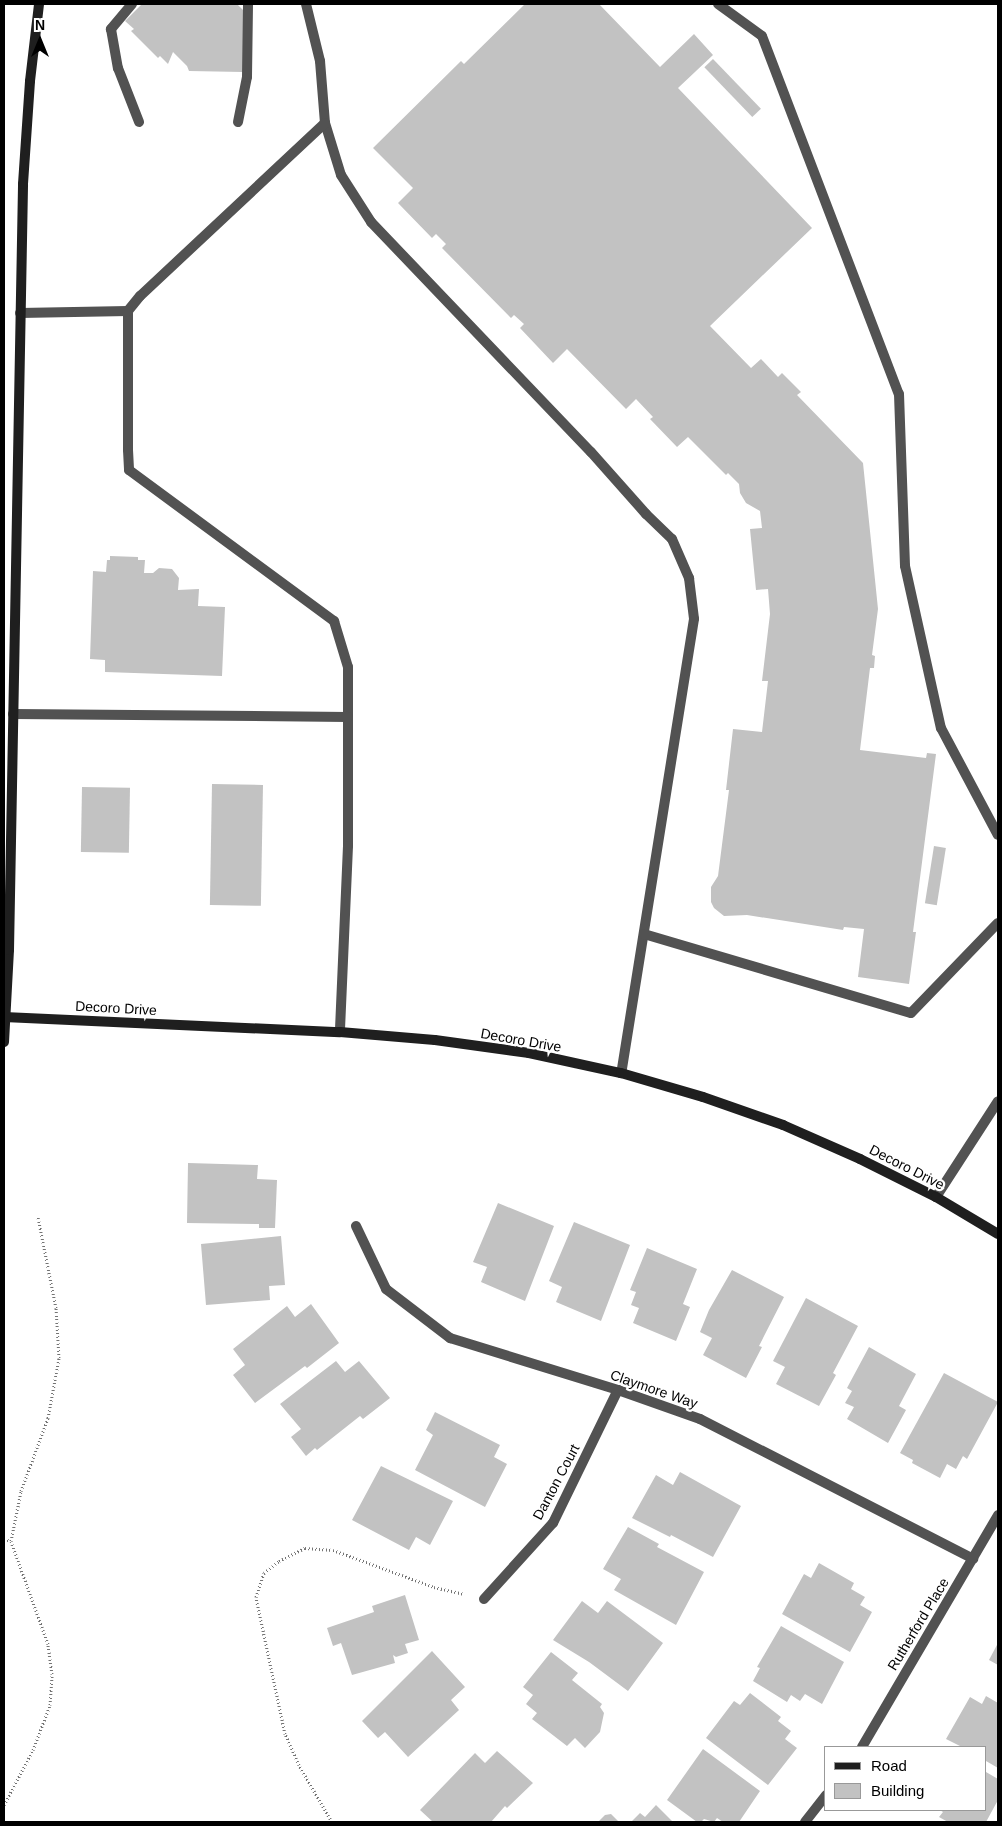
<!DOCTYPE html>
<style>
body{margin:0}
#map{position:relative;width:1002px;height:1826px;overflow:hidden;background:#fff;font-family:Arial,sans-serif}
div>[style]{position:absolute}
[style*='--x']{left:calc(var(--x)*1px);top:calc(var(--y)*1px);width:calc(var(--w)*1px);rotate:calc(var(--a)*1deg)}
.building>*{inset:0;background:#c2c2c2;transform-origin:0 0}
.path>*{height:3px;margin-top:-1.5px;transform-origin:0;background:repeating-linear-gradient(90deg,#747474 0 1px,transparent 0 3.5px)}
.service>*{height:10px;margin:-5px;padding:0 5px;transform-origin:5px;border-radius:5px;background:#525252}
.minor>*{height:10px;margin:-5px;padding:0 5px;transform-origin:5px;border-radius:5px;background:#525252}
.secondary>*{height:10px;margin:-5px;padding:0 5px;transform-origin:5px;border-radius:5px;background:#1f1f1f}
span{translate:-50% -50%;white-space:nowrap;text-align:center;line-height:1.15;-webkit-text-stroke:4.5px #fff;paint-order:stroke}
.street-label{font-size:14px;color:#000}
.frame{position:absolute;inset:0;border:5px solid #000;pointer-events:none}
.legend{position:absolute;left:824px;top:1746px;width:162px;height:65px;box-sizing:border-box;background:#fff;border:1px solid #999;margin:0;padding:6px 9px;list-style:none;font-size:15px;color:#000}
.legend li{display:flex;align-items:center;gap:10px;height:25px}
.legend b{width:25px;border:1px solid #999}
.north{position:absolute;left:15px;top:15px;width:50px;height:50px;-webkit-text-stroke:4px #fff;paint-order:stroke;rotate:0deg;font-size:14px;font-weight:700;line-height:20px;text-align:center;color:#000}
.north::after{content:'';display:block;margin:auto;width:18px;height:22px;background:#000;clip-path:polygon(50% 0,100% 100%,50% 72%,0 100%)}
</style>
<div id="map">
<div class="building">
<div style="clip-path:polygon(142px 4px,237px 4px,243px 10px,243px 72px,189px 71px,187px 66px,173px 52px,168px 64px,160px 56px,158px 58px,131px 31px,134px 29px,125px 21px)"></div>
<div style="clip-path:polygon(525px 4px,599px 4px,660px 67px,694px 34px,713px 55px,678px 88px,812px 228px,710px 326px,751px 368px,761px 359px,778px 377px,782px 373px,801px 392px,797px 395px,863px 463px,878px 609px,872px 655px,875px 656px,874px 668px,870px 668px,860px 750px,926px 758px,927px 753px,936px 754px,913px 932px,916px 932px,909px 984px,858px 977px,864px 929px,844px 927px,843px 930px,747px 915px,724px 916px,714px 908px,711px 902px,711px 887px,718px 876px,729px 790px,726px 790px,733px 729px,762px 732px,768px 681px,762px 681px,770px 614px,768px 589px,756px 590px,750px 529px,762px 528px,760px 511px,746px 503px,740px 493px,739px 484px,728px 473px,726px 475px,688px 437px,677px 447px,650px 419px,653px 417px,636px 399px,626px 409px,567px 349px,553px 363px,520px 328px,524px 324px,514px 315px,511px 318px,442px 248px,446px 244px,436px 234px,432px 238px,398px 203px,413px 188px,373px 148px,461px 61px,464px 64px)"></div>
<div style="left:713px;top:59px;width:69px;height:12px;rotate:46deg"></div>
<div style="clip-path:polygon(110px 556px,138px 557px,138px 560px,145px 560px,144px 573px,153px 573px,159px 568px,172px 569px,179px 578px,178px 590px,199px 589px,198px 606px,225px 607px,222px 676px,105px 672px,105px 660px,90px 659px,93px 571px,106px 572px,107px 560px,110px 560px)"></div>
<div style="left:212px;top:784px;width:51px;height:121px;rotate:1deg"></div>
<div style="left:82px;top:787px;width:48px;height:65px;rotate:1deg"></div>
<div style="left:934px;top:846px;width:12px;height:58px;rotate:9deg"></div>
<div style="clip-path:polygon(188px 1163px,258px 1165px,257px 1179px,277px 1180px,275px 1228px,259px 1228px,259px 1224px,187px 1223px)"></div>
<div style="clip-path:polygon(498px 1203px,554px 1226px,525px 1301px,481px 1282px,487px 1267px,473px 1262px)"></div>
<div style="clip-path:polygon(574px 1222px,630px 1245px,601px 1321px,556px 1302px,562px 1287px,549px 1281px)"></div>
<div style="clip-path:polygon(281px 1236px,285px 1285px,269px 1286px,270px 1300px,206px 1305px,201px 1244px)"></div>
<div style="clip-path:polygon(647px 1248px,697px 1269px,683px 1304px,690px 1307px,676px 1341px,633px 1323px,639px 1308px,631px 1305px,636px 1292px,630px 1290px)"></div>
<div style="clip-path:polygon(732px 1270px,784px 1297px,759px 1346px,762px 1347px,746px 1378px,703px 1355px,712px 1338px,700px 1332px,709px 1310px)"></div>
<div style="clip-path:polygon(806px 1298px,858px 1326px,833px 1373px,836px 1375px,819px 1406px,776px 1384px,785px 1367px,773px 1361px)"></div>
<div style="clip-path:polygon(311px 1304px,339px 1343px,307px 1368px,305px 1366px,255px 1403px,233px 1375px,245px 1365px,233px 1349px,287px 1306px,295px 1317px)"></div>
<div style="clip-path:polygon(869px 1347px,916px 1374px,899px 1406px,906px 1410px,888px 1443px,847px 1419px,854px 1407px,845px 1403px,852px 1391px,847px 1388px)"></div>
<div style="clip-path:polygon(336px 1361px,345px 1372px,359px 1361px,390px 1398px,363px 1419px,360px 1416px,317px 1450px,315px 1448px,306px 1456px,291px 1437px,301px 1429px,280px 1404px)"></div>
<div style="clip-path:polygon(944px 1373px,998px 1402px,967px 1459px,963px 1456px,956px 1469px,947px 1464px,940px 1478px,912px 1463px,913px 1460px,900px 1453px)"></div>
<div style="clip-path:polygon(435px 1412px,500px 1445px,494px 1457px,507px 1464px,485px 1507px,415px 1470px,433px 1435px,426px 1430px)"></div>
<div style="clip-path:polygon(381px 1466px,453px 1501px,430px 1545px,416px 1537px,409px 1550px,352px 1520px)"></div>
<div style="clip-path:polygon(680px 1472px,741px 1506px,713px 1557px,671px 1535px,670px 1537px,632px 1518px,656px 1475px,673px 1485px)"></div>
<div style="clip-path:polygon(628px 1527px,659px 1544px,657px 1547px,704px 1572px,676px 1625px,614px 1590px,621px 1579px,603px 1569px)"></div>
<div style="clip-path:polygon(819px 1563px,854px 1583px,851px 1589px,865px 1597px,860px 1605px,872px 1612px,850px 1652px,782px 1614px,804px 1574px,811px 1578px)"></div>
<div style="clip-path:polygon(405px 1595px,419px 1640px,405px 1644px,408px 1653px,396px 1657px,393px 1655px,395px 1663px,352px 1675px,341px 1643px,333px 1646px,327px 1628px,374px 1612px,372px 1606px)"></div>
<div style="clip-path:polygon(582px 1601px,598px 1613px,607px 1601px,663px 1643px,628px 1691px,589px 1662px,553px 1640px)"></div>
<div style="clip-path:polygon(781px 1626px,844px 1662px,822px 1704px,805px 1694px,800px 1701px,791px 1695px,787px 1702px,753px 1681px,760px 1668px,757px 1667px)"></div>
<div style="clip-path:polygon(998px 1643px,998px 1665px,989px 1660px)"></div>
<div style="clip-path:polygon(432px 1651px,465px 1687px,451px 1700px,459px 1710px,408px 1757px,385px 1732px,378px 1738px,362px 1721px)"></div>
<div style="clip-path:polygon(551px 1652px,578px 1673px,572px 1680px,602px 1704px,600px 1707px,604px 1713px,600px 1732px,585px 1748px,575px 1738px,567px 1746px,532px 1719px,537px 1713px,526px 1704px,533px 1695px,523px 1687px)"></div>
<div style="clip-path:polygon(750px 1693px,781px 1717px,778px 1721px,791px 1731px,785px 1739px,797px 1748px,768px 1785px,706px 1738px,734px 1701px,740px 1705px)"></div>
<div style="clip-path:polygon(986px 1696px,998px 1703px,998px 1768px,986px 1761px,986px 1747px,962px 1747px,946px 1739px,970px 1697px,982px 1704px)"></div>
<div style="clip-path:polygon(703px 1749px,760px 1791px,739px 1822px,723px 1822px,717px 1818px,714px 1822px,704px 1819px,701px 1822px,697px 1822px,667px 1800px)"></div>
<div style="clip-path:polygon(497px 1751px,533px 1783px,507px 1808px,505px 1806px,491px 1822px,433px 1822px,420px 1810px,475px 1753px,485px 1763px)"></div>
<div style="clip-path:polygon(986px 1772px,998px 1779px,998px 1800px,986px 1822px,948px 1822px,939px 1817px,943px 1812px,940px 1810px,986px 1810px)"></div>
<div style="clip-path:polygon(656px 1805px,673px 1822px,631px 1822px,640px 1813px,645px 1817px)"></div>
<div style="clip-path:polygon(611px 1814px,619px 1822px,598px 1822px,605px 1815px)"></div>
</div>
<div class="path">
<div style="--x:4;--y:1539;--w:7;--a:16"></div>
<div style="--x:4;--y:1805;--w:62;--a:-62.2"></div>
<div style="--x:33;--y:1750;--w:48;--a:-69.3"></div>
<div style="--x:50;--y:1705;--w:31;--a:-86"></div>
<div style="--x:52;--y:1674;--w:30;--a:-98"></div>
<div style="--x:48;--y:1644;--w:109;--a:-109.8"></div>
<div style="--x:11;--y:1541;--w:51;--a:-78.7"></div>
<div style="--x:21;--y:1491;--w:78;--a:-69.7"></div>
<div style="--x:48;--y:1418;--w:61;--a:-79.6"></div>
<div style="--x:59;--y:1358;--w:50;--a:-93.4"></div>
<div style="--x:56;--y:1308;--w:93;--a:-101.2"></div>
<div style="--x:332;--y:1822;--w:66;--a:-120.1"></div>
<div style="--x:299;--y:1765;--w:34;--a:-114"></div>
<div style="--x:285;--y:1734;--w:140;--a:-102"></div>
<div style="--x:256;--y:1597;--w:25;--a:-72"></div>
<div style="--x:264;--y:1573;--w:19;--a:-39"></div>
<div style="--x:279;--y:1561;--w:29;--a:-27"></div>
<div style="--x:305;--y:1548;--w:28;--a:4"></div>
<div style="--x:333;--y:1550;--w:108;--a:20.1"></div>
<div style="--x:434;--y:1587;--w:31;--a:13"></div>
</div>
<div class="service">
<div style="--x:132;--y:4;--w:33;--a:130"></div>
<div style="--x:111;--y:29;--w:40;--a:80"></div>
<div style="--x:118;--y:68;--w:58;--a:68.7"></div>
<div style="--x:306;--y:4;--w:59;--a:76.2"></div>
<div style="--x:320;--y:61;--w:62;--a:85.4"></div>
<div style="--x:325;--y:123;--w:54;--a:72.9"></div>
<div style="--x:341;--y:175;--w:56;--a:57.4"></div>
<div style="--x:371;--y:222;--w:318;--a:46.3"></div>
<div style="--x:591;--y:452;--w:83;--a:48.4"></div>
<div style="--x:646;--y:514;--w:36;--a:44"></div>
<div style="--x:672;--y:539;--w:43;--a:66.4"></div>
<div style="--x:689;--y:578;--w:41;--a:83"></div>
<div style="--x:694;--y:619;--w:460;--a:99.1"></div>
<div style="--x:718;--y:4;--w:54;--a:36"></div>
<div style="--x:762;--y:36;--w:383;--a:69.1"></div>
<div style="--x:899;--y:394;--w:172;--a:88"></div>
<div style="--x:905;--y:566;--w:166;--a:77.5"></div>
<div style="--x:941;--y:728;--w:121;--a:62"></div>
<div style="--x:238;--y:122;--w:46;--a:-78.7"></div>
<div style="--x:247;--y:77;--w:73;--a:-89.2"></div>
<div style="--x:325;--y:123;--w:253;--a:136.9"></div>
<div style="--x:140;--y:296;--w:19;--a:129"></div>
<div style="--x:128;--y:311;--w:139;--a:90"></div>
<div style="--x:128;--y:450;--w:20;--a:87"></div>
<div style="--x:129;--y:470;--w:255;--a:36.4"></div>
<div style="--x:334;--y:621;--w:48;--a:73.1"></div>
<div style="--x:348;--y:667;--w:179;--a:90"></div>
<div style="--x:348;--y:846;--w:186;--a:92.5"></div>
<div style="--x:20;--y:313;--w:108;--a:-1.1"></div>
<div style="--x:13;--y:714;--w:335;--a:0.5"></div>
<div style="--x:644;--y:934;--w:278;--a:16.5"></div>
<div style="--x:911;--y:1013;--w:125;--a:-46"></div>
<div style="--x:936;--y:1197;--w:114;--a:-57.1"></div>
</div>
<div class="minor">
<div style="--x:356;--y:1226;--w:70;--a:64.5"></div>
<div style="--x:386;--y:1289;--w:81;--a:37.4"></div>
<div style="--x:450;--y:1338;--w:176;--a:17.2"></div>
<div style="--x:618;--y:1390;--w:87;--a:19.5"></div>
<div style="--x:700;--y:1419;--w:307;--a:27.1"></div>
<div style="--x:484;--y:1599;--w:103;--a:-47.8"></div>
<div style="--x:553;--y:1523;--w:148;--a:-64"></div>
<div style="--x:862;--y:1747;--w:269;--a:-59.6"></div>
<div style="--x:805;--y:1822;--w:34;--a:-52"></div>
</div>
<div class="secondary">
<div style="--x:4;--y:1017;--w:336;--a:2.6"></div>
<div style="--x:340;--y:1032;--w:95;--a:4.8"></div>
<div style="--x:435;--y:1040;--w:95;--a:7.9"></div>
<div style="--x:529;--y:1053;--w:94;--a:12.3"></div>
<div style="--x:621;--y:1073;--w:85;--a:16.3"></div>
<div style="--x:703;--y:1097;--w:85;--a:19.3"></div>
<div style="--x:783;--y:1125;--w:84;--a:23.8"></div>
<div style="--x:860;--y:1159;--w:85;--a:26.6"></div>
<div style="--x:936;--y:1197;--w:72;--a:30.8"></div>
<div style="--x:4;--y:1042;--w:92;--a:-86.9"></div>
<div style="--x:9;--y:950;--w:766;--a:-88.95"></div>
<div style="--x:23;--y:184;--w:103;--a:-86.1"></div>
<div style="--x:30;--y:81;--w:78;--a:-83.3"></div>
</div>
<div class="street-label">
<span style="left:116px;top:1008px;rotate:3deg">Decoro Drive</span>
<span style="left:521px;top:1040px;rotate:10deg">Decoro Drive</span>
<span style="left:907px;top:1167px;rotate:27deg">Decoro Drive</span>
<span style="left:654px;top:1389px;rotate:19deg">Claymore Way</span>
<span style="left:556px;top:1482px;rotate:-62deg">Danton Court</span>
<span style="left:918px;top:1624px;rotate:-59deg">Rutherford Place</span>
</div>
<div class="frame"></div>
<ul class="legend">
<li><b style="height:6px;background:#1f1f1f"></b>Road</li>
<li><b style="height:14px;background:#c2c2c2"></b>Building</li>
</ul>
<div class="north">N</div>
</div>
